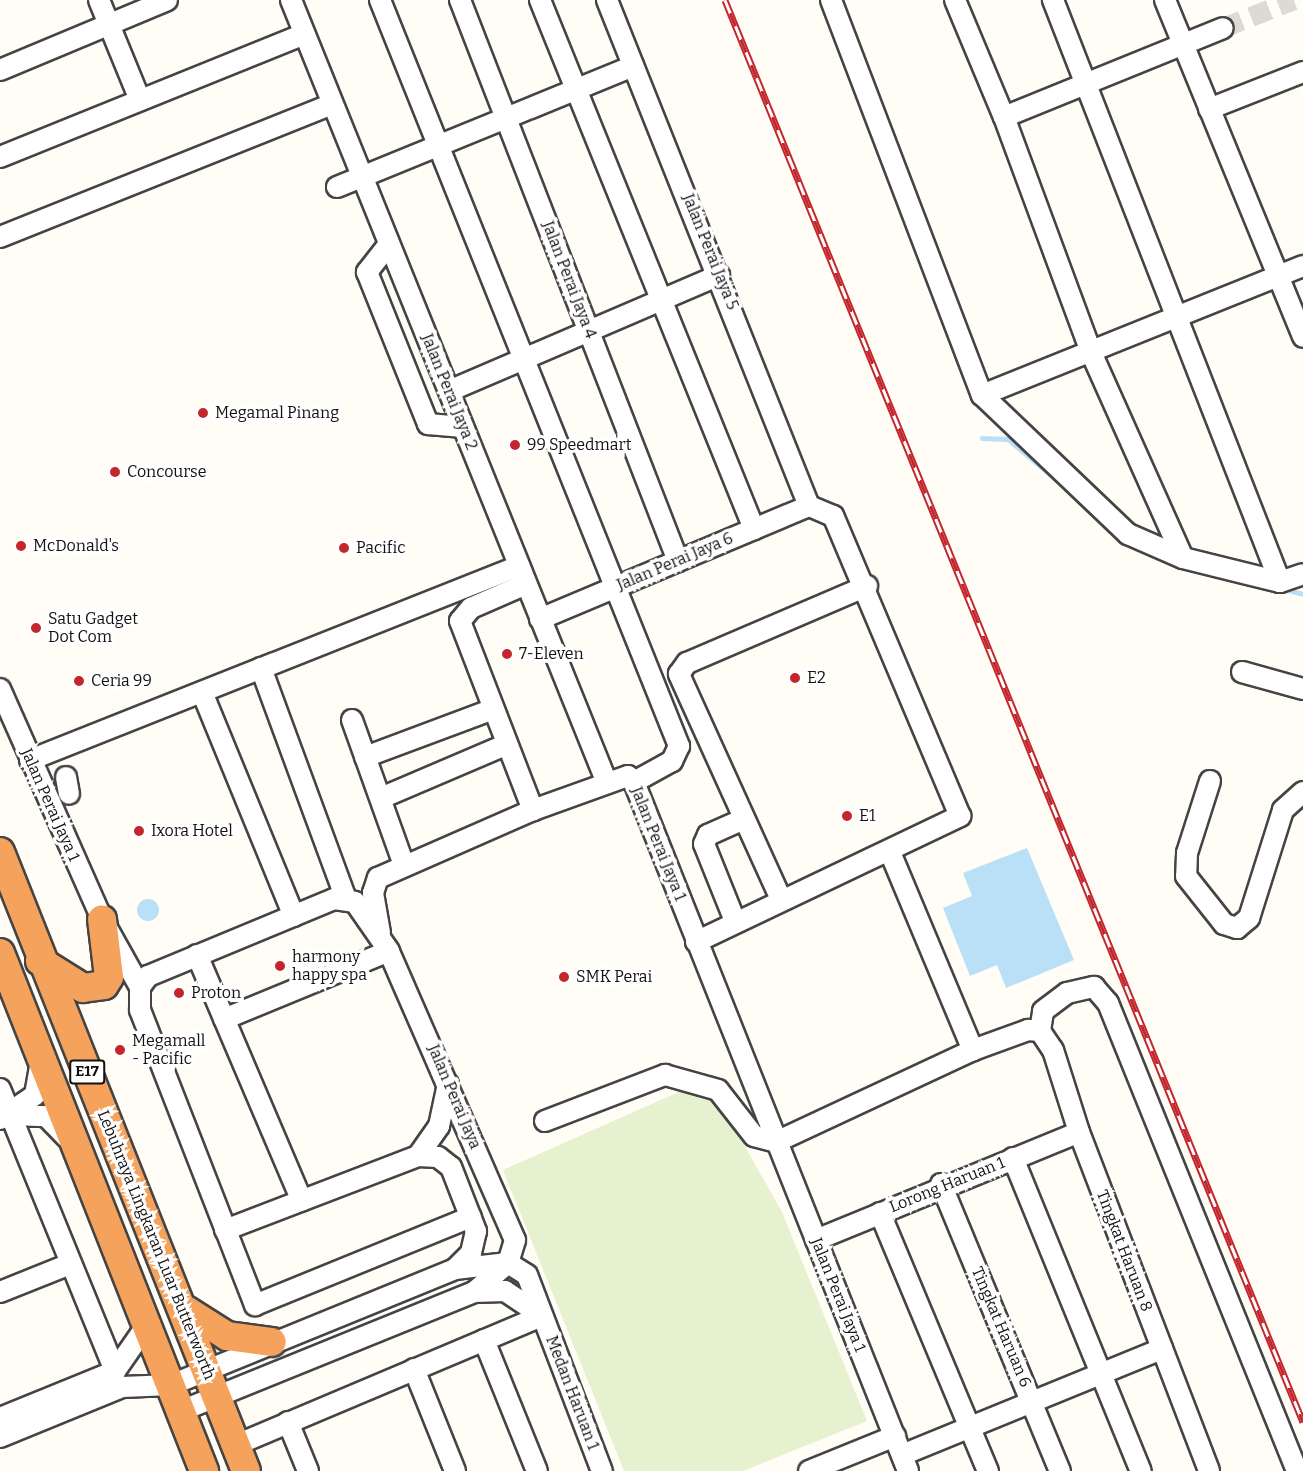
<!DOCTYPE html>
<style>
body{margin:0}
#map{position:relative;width:1303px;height:1471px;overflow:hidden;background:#fffdf5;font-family:Bitter,serif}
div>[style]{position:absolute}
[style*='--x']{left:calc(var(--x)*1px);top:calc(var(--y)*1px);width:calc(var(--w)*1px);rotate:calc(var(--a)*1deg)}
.pitch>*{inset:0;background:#e6f2cf}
.water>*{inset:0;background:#b9e0f7}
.round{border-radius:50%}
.stream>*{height:4.5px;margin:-2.25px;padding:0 2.25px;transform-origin:2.25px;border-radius:2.25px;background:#b9e0f7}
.minor-tunnel>*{height:20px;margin-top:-10px;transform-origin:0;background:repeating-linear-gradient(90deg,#dbdad3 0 20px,transparent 0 30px)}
.roads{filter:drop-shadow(2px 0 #444) drop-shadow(-2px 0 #444) drop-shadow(0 2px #444) drop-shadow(0 -2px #444)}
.minor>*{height:20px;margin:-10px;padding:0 10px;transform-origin:10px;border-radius:10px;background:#fff}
.highway>*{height:28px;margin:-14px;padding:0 14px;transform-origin:14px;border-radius:14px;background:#f5a25d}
.rail>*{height:7px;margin-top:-3.5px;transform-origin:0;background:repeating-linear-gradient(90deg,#fff 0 14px,#c4262e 0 28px);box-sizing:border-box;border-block:2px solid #c4262e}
.dots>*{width:16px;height:16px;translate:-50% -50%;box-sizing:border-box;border:3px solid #fff;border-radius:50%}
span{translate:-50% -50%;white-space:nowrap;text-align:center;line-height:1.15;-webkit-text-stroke:6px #fff;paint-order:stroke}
.shield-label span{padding:2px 4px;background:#fff;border:2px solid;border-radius:4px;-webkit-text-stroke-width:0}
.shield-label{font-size:15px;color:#111;font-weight:700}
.street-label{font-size:16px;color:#111}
.poi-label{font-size:16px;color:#111}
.left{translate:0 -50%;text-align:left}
</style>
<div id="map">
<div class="pitch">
<div style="clip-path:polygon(681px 1091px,721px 1104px,782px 1212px,867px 1421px,743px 1471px,624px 1471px,503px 1170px)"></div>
</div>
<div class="water">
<div style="clip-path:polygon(1027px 848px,1074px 960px,1006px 988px,997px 965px,970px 976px,943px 908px,972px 896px,963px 873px)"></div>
<div class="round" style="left:137px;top:899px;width:22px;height:22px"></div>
</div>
<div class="stream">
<div style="--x:982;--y:438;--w:26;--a:2"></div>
<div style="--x:1008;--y:439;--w:73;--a:40"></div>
<div style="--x:1281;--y:588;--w:23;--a:15"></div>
<div style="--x:1162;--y:1110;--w:127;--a:68.7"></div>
</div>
<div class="minor-tunnel">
<div style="--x:1223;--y:28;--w:76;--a:-21.5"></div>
</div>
<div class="roads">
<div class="minor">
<div style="--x:99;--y:0;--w:108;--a:67.7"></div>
<div style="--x:291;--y:0;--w:844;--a:68.02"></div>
<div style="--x:380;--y:0;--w:804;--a:68.16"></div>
<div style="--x:679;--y:746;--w:17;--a:115"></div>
<div style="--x:672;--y:761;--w:43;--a:151.1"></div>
<div style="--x:460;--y:0;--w:602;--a:68.76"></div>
<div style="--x:540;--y:0;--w:571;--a:67.97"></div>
<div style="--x:607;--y:0;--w:545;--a:68.24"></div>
<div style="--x:831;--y:0;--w:423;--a:69.1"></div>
<div style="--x:982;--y:395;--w:346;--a:-21.9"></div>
<div style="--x:955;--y:0;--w:127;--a:67.3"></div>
<div style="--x:1165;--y:0;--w:364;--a:67.7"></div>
<div style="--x:0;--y:70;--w:181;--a:-22.7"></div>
<div style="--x:1209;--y:109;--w:101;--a:-21.5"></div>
<div style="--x:0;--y:157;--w:328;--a:-22"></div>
<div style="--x:337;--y:187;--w:320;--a:-22.2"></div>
<div style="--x:0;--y:237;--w:358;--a:-21.8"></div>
<div style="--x:389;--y:244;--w:36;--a:128"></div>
<div style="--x:367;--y:272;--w:164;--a:68.1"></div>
<div style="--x:428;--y:424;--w:35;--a:5"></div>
<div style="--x:449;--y:391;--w:294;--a:-23.2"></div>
<div style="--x:982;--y:395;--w:202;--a:43.6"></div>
<div style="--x:1128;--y:534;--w:60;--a:23.6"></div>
<div style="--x:1183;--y:558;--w:100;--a:13.9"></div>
<div style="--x:1280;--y:582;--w:625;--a:-111.31"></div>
<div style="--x:1183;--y:558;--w:226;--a:-114.1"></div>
<div style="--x:1091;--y:352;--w:251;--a:-110.3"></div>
<div style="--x:1004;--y:117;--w:236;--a:-22.1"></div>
<div style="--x:1280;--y:582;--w:24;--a:-19"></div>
<div style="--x:526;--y:584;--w:60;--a:156.4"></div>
<div style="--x:471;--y:608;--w:17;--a:130"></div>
<div style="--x:460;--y:621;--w:203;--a:68.9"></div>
<div style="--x:540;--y:619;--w:292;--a:-22.8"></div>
<div style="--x:261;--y:668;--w:246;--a:69.8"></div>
<div style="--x:1242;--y:672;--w:63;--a:15.6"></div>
<div style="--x:0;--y:689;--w:252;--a:66.1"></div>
<div style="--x:102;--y:919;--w:78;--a:60.8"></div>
<div style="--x:202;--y:692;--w:242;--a:67.7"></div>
<div style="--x:352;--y:720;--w:154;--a:70.3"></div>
<div style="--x:365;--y:757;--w:134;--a:-20.5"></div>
<div style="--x:30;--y:760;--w:526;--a:-21.64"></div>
<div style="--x:66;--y:777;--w:17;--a:80"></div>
<div style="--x:1210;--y:781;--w:76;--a:107.7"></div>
<div style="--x:1187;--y:853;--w:23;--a:92"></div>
<div style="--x:1186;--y:876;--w:61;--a:51.6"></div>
<div style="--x:1224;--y:924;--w:14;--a:17"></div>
<div style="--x:1237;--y:928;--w:16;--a:-40"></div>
<div style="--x:1249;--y:918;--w:113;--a:-72.5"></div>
<div style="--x:1283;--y:810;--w:27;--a:-42"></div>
<div style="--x:381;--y:798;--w:135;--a:-23.1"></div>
<div style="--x:890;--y:852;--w:215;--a:67.3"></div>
<div style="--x:780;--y:897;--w:245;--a:-114.4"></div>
<div style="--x:679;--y:674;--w:14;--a:-54"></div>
<div style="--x:687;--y:663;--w:196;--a:-23.2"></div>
<div style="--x:735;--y:921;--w:83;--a:-111.9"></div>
<div style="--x:704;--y:844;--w:10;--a:-66"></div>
<div style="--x:708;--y:835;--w:39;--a:-24"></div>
<div style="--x:380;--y:933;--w:41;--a:-99.9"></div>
<div style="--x:373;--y:893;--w:16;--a:-72"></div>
<div style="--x:378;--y:878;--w:169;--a:-23.7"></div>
<div style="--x:533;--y:810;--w:101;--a:-19.7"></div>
<div style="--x:628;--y:776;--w:8;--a:45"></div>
<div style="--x:634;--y:782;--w:741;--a:68.31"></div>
<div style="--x:696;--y:942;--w:293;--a:-25.5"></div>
<div style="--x:960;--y:816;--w:326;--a:-112.9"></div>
<div style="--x:833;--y:516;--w:26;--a:-157"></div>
<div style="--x:197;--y:955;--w:267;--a:66.9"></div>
<div style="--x:224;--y:1019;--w:178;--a:-22.4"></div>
<div style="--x:1040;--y:1031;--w:20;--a:-81"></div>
<div style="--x:1043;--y:1011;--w:30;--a:-37"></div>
<div style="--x:1067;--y:993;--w:28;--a:-13"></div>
<div style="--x:1094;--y:987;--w:21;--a:49"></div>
<div style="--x:1108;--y:1003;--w:505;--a:68.01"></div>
<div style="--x:1040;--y:1031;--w:23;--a:56"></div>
<div style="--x:1053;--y:1050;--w:86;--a:72.4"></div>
<div style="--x:1079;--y:1132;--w:363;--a:69"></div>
<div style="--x:0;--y:1089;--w:305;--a:67.8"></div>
<div style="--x:11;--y:1115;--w:35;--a:2"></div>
<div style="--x:46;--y:1116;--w:30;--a:46"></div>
<div style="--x:0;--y:1119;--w:42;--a:-34.4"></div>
<div style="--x:35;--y:1095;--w:35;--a:-80"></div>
<div style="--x:545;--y:1121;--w:129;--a:-21"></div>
<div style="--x:665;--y:1075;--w:55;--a:15.8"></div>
<div style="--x:718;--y:1090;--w:58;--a:52"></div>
<div style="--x:754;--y:1136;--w:23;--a:15"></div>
<div style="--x:776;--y:1142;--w:217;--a:-25"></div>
<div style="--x:973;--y:1050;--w:59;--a:-20"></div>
<div style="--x:1028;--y:1030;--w:12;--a:5"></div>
<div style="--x:418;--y:1156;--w:37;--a:-55"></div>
<div style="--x:439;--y:1126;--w:43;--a:-77.9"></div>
<div style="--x:1013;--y:1158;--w:338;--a:67.8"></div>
<div style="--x:941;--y:1184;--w:311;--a:67.5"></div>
<div style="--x:880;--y:1213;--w:280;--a:67.3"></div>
<div style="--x:225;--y:1230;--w:207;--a:-21"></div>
<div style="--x:418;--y:1156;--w:20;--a:3"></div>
<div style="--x:438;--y:1157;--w:16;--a:38"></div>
<div style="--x:451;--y:1167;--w:69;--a:68.7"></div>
<div style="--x:476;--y:1231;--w:23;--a:103"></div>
<div style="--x:471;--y:1253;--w:23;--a:135"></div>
<div style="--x:816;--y:1240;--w:284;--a:-22.3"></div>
<div style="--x:0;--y:1292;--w:75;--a:-21.8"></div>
<div style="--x:474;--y:1292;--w:31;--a:-2"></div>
<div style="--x:505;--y:1291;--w:43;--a:33.7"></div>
<div style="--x:484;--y:1340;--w:141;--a:68"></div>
<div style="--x:414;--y:1369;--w:110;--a:68.1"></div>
<div style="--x:181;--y:1411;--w:316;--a:-22.1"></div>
<div style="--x:474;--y:1292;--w:45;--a:-40.5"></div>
<div style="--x:508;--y:1263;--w:24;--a:-73"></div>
<div style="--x:515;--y:1240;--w:315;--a:-113.6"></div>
<div style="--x:389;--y:951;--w:60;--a:-124.8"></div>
<div style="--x:355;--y:902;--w:21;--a:-172"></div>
<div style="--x:334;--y:899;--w:201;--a:157.5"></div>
<div style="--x:148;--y:976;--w:14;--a:126"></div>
<div style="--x:140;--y:987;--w:23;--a:90"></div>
<div style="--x:140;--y:1010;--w:317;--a:68.7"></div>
<div style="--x:255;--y:1305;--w:233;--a:-22.2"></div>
<div style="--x:0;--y:1418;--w:124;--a:-22.2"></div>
<div style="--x:115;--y:1371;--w:56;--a:-55.2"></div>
<div style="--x:288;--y:1422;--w:53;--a:67.8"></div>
<div style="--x:0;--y:1437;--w:132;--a:-22.3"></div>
<div style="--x:122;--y:1387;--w:49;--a:-2.3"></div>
<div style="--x:171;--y:1385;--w:307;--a:-22.2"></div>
<div style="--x:455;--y:1269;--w:53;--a:-6.5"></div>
<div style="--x:508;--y:1263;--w:22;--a:32"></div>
<div style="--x:527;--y:1275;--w:210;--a:69.1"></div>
<div style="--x:236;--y:1445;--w:332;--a:-22.9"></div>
<div style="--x:902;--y:1455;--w:281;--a:-22.2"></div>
<div style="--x:809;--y:1471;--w:93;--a:-22.1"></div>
</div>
<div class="highway">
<div style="--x:0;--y:852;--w:666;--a:68.33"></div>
<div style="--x:0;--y:953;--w:557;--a:68.5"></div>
<div style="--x:40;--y:961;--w:51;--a:32.1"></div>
<div style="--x:83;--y:988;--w:21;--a:-8"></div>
<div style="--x:104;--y:985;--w:9;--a:-58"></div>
<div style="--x:109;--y:977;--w:58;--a:-96.9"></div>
<div style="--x:186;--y:1310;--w:49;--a:32.4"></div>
<div style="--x:227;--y:1336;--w:45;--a:7.6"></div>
</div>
</div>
<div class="rail">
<div style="--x:725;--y:0;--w:1535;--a:67.88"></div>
</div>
<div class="dots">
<div style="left:203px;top:413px;background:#c4262e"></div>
<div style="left:515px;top:445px;background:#c4262e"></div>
<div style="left:115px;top:472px;background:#c4262e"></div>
<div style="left:21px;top:546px;background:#c4262e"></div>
<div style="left:344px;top:548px;background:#c4262e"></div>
<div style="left:36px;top:628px;background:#c4262e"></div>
<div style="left:507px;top:654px;background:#c4262e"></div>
<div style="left:795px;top:678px;background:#c4262e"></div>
<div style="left:79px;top:681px;background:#c4262e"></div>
<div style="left:847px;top:816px;background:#c4262e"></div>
<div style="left:139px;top:831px;background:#c4262e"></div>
<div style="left:280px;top:966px;background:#c4262e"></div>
<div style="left:564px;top:977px;background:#c4262e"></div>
<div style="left:179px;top:993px;background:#c4262e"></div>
<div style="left:120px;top:1050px;background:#c4262e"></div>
</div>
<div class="shield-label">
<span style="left:87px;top:1072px">E17</span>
</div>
<div class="street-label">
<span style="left:710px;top:252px;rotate:68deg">Jalan Perai Jaya 5</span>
<span style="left:569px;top:280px;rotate:69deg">Jalan Perai Jaya 4</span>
<span style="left:449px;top:392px;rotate:68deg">Jalan Perai Jaya 2</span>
<span style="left:675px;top:562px;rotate:-23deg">Jalan Perai Jaya 6</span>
<span style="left:50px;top:805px;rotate:66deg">Jalan Perai Jaya 1</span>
<span style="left:658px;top:844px;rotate:68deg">Jalan Perai Jaya 1</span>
<span style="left:454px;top:1097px;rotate:67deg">Jalan Perai Jaya</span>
<span style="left:947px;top:1185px;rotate:-22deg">Lorong Haruan 1</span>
<span style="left:156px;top:1245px;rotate:68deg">Lebuhraya Lingkaran Luar Butterworth</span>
<span style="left:1124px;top:1251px;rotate:69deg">Tingkat Haruan 8</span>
<span style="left:838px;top:1295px;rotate:68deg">Jalan Perai Jaya 1</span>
<span style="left:1001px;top:1327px;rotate:67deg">Tingkat Haruan 6</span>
<span style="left:572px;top:1393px;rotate:69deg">Medan Haruan 1</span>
</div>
<div class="poi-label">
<span class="left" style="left:215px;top:413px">Megamal Pinang</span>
<span class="left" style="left:527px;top:445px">99 Speedmart</span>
<span class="left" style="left:127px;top:472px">Concourse</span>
<span class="left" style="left:33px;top:546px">McDonald's</span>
<span class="left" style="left:356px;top:548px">Pacific</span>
<span class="left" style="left:48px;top:628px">Satu Gadget<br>Dot Com</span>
<span class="left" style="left:519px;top:654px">7-Eleven</span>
<span class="left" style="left:807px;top:678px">E2</span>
<span class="left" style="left:91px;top:681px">Ceria 99</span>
<span class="left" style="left:859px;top:816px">E1</span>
<span class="left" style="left:151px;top:831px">Ixora Hotel</span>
<span class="left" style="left:292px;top:966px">harmony<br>happy spa</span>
<span class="left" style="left:576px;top:977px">SMK Perai</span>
<span class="left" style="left:191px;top:993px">Proton</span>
<span class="left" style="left:132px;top:1050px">Megamall<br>- Pacific</span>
</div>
</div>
